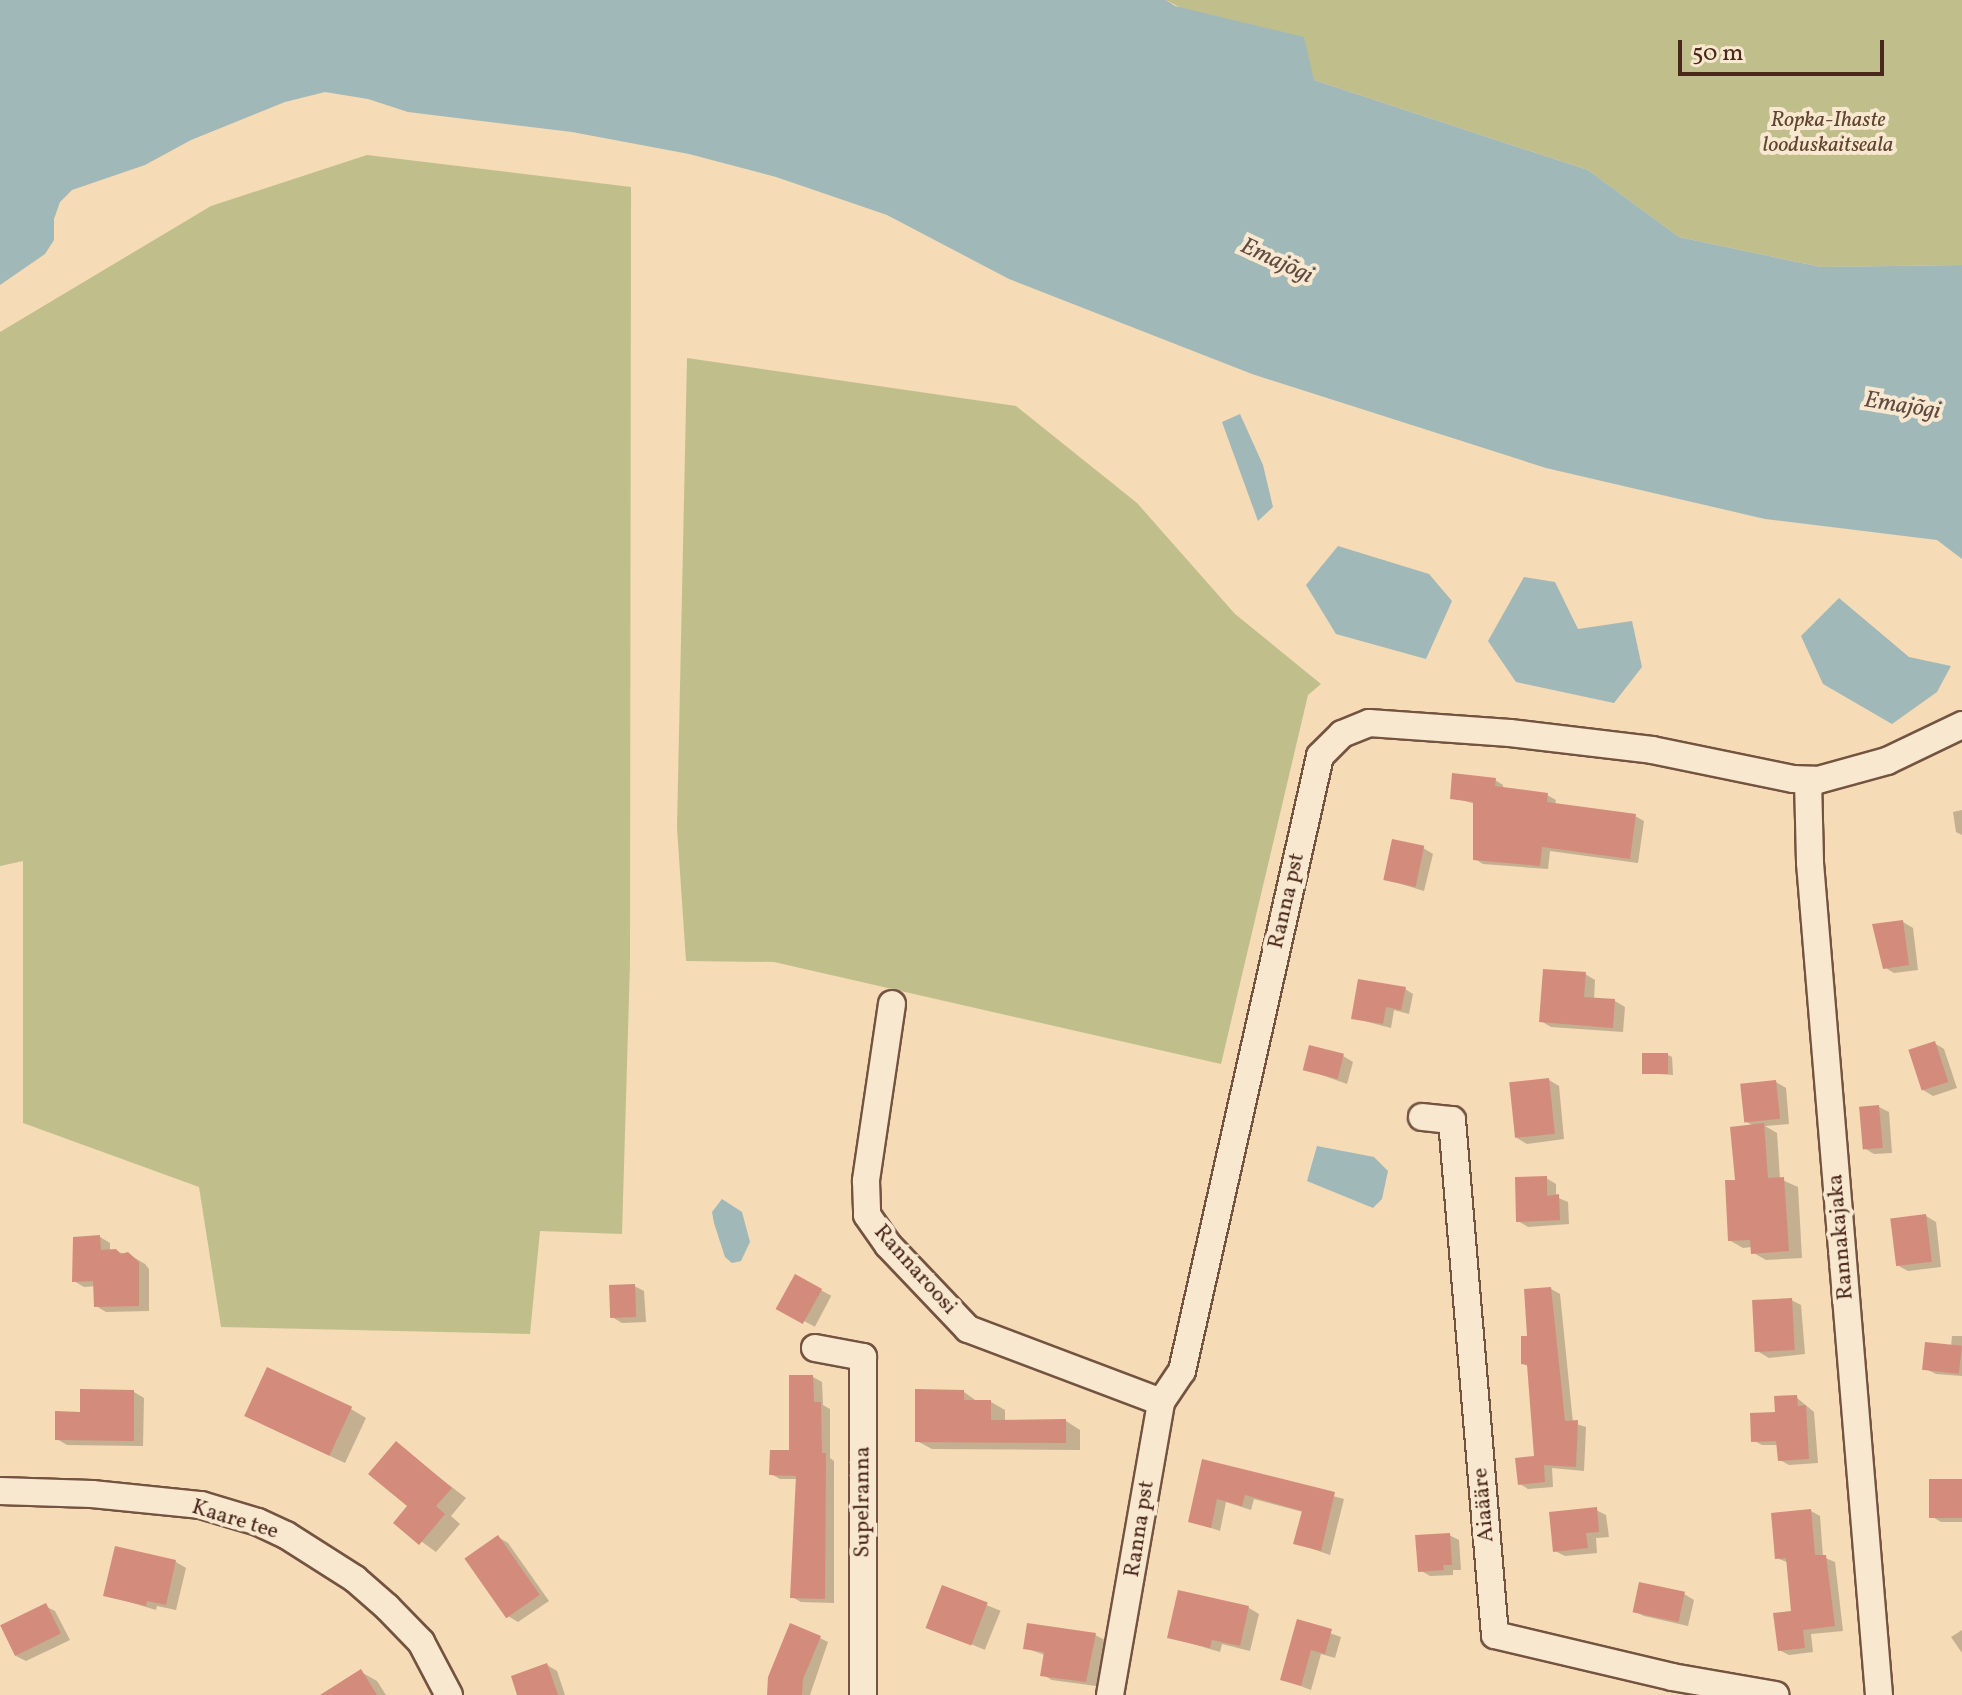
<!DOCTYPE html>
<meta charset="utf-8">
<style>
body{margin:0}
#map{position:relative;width:1962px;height:1695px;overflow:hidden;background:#f5dbb6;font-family:Vollkorn,serif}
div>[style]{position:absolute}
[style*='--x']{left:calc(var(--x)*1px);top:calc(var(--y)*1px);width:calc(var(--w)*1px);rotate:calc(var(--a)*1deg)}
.green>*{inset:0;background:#c0bf8b}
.water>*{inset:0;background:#a1b8b9}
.shadow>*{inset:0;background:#0003;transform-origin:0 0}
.building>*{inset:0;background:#d38c7b;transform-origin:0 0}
.roads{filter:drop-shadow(2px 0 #745441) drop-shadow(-2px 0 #745441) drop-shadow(0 2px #745441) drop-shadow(0 -2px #745441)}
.minor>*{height:26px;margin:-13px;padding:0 13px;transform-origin:13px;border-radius:13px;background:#f8e8d0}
span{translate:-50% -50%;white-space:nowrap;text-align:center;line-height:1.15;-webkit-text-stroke:8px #f8e8d0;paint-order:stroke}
.park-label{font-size:22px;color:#614531;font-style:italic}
.street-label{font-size:22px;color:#49271a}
.water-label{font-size:24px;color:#5f4b42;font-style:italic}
.scale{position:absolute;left:1678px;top:40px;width:206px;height:36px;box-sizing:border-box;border:4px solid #49271a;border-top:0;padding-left:10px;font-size:24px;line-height:28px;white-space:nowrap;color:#49271a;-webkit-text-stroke:6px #f8e8d0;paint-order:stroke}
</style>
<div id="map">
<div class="green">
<div style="clip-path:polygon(1166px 0,1962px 0,1962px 265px,1821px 267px,1679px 237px,1588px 170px,1314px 80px)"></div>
<div style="clip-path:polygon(367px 155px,631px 187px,630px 963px,622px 1234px,540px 1231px,530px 1334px,221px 1327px,199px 1187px,23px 1123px,23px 861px,0 866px,0 332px,211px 206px)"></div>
<div style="clip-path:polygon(687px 358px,1016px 406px,1137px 503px,1235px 614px,1321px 684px,1308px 695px,1221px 1064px,774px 962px,686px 961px,677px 828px)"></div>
</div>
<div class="water">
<div style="clip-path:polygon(0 0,1166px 0,1175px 6px,1304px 37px,1314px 80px,1588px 170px,1679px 237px,1821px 267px,1962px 265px,1962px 559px,1937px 540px,1765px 519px,1546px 468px,1252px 374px,1009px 279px,887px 215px,776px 177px,689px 154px,572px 132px,408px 112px,368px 99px,325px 92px,285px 102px,191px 140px,145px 165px,72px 190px,60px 202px,54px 219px,54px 240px,45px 254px,0 285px)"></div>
<div style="clip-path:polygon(1240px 414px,1263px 465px,1273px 507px,1258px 521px,1222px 422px)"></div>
<div style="clip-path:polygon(1338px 546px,1429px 574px,1452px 601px,1426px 659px,1336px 634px,1306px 585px)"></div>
<div style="clip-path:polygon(1524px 577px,1555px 582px,1578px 629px,1632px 621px,1642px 667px,1614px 703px,1516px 682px,1488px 641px)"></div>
<div style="clip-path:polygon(1839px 598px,1909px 657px,1951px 666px,1937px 692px,1892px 724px,1823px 684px,1801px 636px)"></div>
<div style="clip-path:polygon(1317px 1146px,1374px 1157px,1388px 1171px,1382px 1199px,1373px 1208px,1307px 1181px)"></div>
<div style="clip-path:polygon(722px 1199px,742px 1212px,750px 1242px,741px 1261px,732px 1263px,725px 1257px,714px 1223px,712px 1212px)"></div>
</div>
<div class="shadow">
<div style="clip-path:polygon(1495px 780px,1503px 785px,1503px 790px,1547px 795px,1556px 800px,1555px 805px,1635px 816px,1644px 821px,1638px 863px,1550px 851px,1548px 869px,1483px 864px,1475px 859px,1475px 804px,1452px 797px)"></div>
<div style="clip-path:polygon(1962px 810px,1962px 835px,1956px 832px,1953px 812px)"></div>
<div style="clip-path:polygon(1423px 848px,1433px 854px,1424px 891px,1385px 879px)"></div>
<div style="clip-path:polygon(1903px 922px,1913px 928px,1918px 970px,1894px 973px,1884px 967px)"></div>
<div style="clip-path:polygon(1585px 974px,1595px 980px,1594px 1000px,1615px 1001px,1625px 1007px,1623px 1032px,1551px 1027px,1541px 1021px)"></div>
<div style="clip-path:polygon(1405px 989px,1413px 994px,1409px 1014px,1394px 1010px,1391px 1028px,1353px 1018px)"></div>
<div style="clip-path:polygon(1934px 1043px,1944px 1049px,1957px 1088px,1933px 1096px,1923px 1090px)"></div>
<div style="clip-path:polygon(1668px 1055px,1672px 1057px,1673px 1075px,1645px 1073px)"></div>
<div style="clip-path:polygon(1343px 1056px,1353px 1062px,1347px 1084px,1305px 1069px)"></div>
<div style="clip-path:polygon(1549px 1080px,1559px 1086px,1564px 1139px,1527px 1144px,1517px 1138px)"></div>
<div style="clip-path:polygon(1776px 1082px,1786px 1088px,1789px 1124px,1765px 1126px,1777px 1133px,1780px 1179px,1798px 1187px,1802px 1258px,1766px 1260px,1752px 1252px,1752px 1247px,1743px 1248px,1729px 1240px,1737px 1182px,1754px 1126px,1745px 1121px)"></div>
<div style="clip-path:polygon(1879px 1107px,1889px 1112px,1892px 1153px,1874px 1154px,1864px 1148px)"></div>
<div style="clip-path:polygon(1546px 1178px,1556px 1184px,1556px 1197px,1568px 1202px,1569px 1224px,1528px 1227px,1518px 1221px)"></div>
<div style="clip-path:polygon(1926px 1216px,1936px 1222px,1941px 1267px,1908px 1271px,1897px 1265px)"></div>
<div style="clip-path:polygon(100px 1237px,110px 1243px,110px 1251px,128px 1254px,145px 1264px,149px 1269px,149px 1311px,106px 1312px,96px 1306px,96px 1286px,84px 1287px,74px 1281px)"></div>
<div style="left:796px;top:1277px;width:40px;height:35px;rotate:28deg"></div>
<div style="clip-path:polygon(634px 1286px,644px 1291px,646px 1322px,622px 1323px,612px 1317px)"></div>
<div style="clip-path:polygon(1551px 1289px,1560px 1294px,1573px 1423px,1586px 1427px,1584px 1471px,1552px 1468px,1553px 1487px,1528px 1489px,1520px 1484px,1536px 1458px,1529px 1367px,1523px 1363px)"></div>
<div style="clip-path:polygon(1791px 1300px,1801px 1305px,1805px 1354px,1769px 1358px,1759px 1352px)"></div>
<div style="clip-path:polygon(1952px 1336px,1962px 1336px,1962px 1376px,1936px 1374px,1926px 1369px,1951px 1347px)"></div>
<div style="clip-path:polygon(813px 1377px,822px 1382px,823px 1405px,830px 1409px,830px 1458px,834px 1461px,834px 1603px,801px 1602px,792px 1597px,798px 1479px,780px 1479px,771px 1474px,791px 1452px)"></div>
<div style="clip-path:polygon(134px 1392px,144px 1398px,143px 1446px,67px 1445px,57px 1439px,82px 1414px)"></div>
<div style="clip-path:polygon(964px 1392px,978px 1402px,991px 1402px,1005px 1410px,1005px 1422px,1066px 1421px,1080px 1430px,1080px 1450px,932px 1449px,917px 1441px)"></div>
<div style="clip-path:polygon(1796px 1397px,1814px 1412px,1818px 1463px,1789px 1465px,1780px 1460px,1779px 1445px,1762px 1445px,1753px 1440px)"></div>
<div style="clip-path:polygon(351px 1409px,366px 1418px,345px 1463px,262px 1424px)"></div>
<div style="clip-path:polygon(396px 1444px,466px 1498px,451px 1516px,460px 1524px,436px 1552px,396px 1523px,410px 1506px)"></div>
<div style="clip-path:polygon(1203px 1461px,1344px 1499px,1330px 1555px,1296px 1543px,1303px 1512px,1254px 1499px,1251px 1510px,1226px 1502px,1220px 1531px,1190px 1521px)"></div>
<div style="clip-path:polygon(1962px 1481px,1962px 1522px,1941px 1522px,1931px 1516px)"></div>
<div style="clip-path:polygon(1596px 1510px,1606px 1515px,1609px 1537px,1596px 1538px,1597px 1553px,1565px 1556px,1555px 1551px)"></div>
<div style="clip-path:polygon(1811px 1511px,1820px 1516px,1823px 1557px,1835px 1562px,1843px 1631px,1811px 1634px,1813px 1652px,1789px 1655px,1779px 1650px,1793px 1612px,1789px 1563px,1777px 1558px)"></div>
<div style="clip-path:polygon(1449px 1535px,1459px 1540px,1461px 1570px,1453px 1570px,1453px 1575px,1430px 1576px,1420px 1570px)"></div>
<div style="clip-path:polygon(498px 1537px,508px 1543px,549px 1601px,518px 1622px,508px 1616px)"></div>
<div style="clip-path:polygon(116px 1548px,176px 1562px,186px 1568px,176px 1610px,157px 1606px,156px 1610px,106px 1595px)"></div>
<div style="left:944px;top:1588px;width:61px;height:42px;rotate:22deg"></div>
<div style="clip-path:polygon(1179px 1592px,1249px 1608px,1259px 1614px,1250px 1651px,1222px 1644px,1220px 1652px,1169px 1637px)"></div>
<div style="clip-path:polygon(1684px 1594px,1694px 1600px,1688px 1626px,1644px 1616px,1634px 1611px)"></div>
<div style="clip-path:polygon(45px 1606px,55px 1611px,70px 1640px,26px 1661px,16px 1656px)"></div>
<div style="clip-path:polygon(1298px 1622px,1341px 1637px,1335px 1658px,1321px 1654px,1311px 1690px,1282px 1679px)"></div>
<div style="clip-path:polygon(1962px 1630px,1962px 1653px,1951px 1637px)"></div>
<div style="clip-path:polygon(1095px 1635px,1105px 1640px,1096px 1686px,1052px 1680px,1043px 1675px,1045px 1655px,1025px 1648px)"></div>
<div style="clip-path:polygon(820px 1638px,828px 1642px,810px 1695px,769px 1695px)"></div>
<div style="clip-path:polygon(547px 1665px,557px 1671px,565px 1695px,520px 1695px)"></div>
<div style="clip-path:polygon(361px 1672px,377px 1681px,386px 1695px,324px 1695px)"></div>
</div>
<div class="building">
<div style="clip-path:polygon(1452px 773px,1496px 778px,1495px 786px,1548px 793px,1547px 802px,1636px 814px,1630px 859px,1542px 847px,1540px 866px,1473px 860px,1473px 802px,1450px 799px)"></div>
<div style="left:1392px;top:839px;width:33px;height:42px;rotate:12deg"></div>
<div style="clip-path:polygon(1903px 920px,1909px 965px,1883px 969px,1872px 924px)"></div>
<div style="clip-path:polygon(1543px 969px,1586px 972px,1584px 997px,1615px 999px,1613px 1028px,1539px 1022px)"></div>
<div style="clip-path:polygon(1358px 979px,1406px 987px,1401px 1010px,1386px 1007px,1383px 1024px,1351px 1019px)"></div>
<div style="left:1935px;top:1041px;width:43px;height:28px;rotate:72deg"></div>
<div style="left:1309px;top:1045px;width:36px;height:26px;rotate:14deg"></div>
<div style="left:1642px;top:1053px;width:26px;height:21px"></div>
<div style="left:1549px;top:1078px;width:56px;height:40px;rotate:84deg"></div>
<div style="left:1776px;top:1080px;width:39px;height:36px;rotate:84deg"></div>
<div style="left:1879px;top:1105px;width:43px;height:20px;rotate:85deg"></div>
<div style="clip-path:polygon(1764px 1123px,1768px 1178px,1784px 1177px,1789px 1251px,1751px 1254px,1750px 1240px,1728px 1241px,1725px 1180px,1735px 1180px,1730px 1127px)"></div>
<div style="clip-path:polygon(1547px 1176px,1547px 1196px,1559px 1194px,1560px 1220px,1516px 1222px,1515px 1177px)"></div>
<div style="left:1926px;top:1214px;width:48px;height:36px;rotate:83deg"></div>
<div style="clip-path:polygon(100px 1235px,101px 1250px,116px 1249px,121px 1254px,128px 1252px,139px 1262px,139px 1306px,94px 1307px,93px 1281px,72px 1282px,73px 1237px)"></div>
<div style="left:795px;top:1274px;width:31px;height:40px;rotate:29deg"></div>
<div style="left:635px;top:1284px;width:33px;height:26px;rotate:88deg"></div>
<div style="clip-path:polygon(1551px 1287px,1565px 1421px,1578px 1420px,1576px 1467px,1544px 1465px,1545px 1482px,1518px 1485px,1515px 1458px,1534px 1456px,1527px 1365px,1521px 1364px,1521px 1336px,1527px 1336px,1524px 1289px)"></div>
<div style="left:1792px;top:1298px;width:52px;height:40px;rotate:87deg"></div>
<div style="left:1925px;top:1342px;width:37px;height:28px;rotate:6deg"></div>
<div style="left:267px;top:1367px;width:94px;height:54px;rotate:25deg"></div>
<div style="clip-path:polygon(789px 1375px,813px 1375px,814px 1402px,821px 1402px,822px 1453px,826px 1453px,825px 1599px,790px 1598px,796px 1476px,769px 1475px,770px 1450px,789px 1450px)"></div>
<div style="clip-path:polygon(80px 1389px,134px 1390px,134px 1441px,55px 1440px,55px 1411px,80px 1412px)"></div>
<div style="clip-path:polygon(915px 1389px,964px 1390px,964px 1400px,991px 1400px,991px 1420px,1066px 1419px,1066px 1443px,915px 1442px)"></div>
<div style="clip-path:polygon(1797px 1395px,1798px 1406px,1806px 1405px,1809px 1459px,1778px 1461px,1776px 1441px,1751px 1442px,1750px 1413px,1775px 1412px,1774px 1396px)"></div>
<div style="clip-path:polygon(396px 1441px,452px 1488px,436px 1506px,445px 1514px,419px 1545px,393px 1523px,407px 1506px,368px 1474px)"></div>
<div style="clip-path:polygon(1202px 1459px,1335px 1492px,1321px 1551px,1293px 1544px,1302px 1511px,1245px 1495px,1242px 1506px,1217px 1499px,1211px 1528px,1188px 1522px)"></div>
<div style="left:1929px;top:1479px;width:33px;height:39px"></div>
<div style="clip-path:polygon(1597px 1507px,1599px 1532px,1586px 1533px,1588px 1548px,1553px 1552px,1549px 1512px)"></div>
<div style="clip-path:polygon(1811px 1509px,1815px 1555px,1826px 1555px,1835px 1626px,1803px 1630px,1805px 1648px,1778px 1651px,1773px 1613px,1791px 1611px,1786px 1558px,1775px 1559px,1771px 1513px)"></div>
<div style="clip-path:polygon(1450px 1533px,1452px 1565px,1443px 1565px,1444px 1570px,1418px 1572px,1415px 1535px)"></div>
<div style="left:498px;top:1535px;width:73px;height:41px;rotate:55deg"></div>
<div style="clip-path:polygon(115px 1546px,176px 1560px,166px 1605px,147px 1601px,146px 1606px,103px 1596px)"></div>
<div style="left:1639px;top:1582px;width:47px;height:31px;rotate:12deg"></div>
<div style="left:942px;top:1585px;width:49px;height:46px;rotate:21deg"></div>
<div style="clip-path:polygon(1178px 1590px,1249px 1606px,1240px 1646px,1212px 1640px,1210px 1648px,1167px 1638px)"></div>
<div style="left:46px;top:1603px;width:34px;height:51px;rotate:64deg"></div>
<div style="clip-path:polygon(1297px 1619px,1332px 1629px,1325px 1654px,1311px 1650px,1301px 1686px,1280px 1680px)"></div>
<div style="clip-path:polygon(790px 1623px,821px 1636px,803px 1679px,802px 1695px,767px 1695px,768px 1677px)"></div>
<div style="clip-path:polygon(1027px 1623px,1096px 1633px,1086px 1682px,1040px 1676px,1044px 1652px,1023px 1649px)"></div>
<div style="clip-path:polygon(547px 1663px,558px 1695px,517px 1695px,511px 1676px)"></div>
<div style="clip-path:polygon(361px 1669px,377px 1695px,320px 1695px)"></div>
</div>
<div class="roads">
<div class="minor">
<div style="--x:1808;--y:780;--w:83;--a:88.6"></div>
<div style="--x:1810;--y:863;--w:835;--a:85.26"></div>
<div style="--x:892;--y:1004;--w:179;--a:98.4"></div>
<div style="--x:866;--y:1181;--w:34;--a:88"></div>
<div style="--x:867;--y:1215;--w:37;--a:55"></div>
<div style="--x:888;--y:1245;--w:116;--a:46.4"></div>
<div style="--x:968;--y:1329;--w:206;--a:20.7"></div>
<div style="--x:1422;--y:1117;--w:30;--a:6"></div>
<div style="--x:1452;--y:1120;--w:517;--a:85.23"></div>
<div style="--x:1495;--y:1635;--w:182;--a:13.3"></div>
<div style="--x:1672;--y:1677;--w:105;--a:9.9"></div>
<div style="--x:815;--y:1348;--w:49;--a:10.6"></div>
<div style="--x:863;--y:1357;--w:338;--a:90"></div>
<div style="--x:0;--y:1491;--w:92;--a:1.9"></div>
<div style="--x:92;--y:1494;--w:110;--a:5.8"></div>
<div style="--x:201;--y:1505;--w:59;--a:16.6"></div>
<div style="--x:258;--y:1522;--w:31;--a:25"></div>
<div style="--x:286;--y:1535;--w:82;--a:32.5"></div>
<div style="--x:355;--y:1579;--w:43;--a:41.2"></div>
<div style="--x:387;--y:1607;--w:49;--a:45.8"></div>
<div style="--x:421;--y:1642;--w:60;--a:62.2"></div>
<div style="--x:1110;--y:1695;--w:297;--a:-80.1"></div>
<div style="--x:1161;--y:1402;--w:37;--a:-56"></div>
<div style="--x:1182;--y:1371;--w:630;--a:-77.35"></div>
<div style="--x:1320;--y:756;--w:31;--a:-45"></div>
<div style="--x:1342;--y:734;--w:29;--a:-22"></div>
<div style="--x:1369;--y:723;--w:141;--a:4.1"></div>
<div style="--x:1510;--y:733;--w:143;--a:6.8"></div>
<div style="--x:1652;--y:750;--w:144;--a:11.6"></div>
<div style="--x:1793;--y:779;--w:25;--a:2"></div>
<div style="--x:1818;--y:780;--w:72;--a:-15.4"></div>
<div style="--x:1887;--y:761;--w:83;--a:-25.6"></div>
</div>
</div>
<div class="park-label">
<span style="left:1828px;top:133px">Ropka-Ihaste<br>looduskaitseala</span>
</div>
<div class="street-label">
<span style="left:1287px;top:901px;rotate:-77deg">Ranna pst</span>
<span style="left:1841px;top:1237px;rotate:-95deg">Rannakajaka</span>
<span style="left:915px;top:1270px;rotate:48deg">Rannaroosi</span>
<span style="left:863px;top:1502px;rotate:-90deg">Supelranna</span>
<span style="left:1484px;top:1505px;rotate:-95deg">Aiaääre</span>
<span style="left:235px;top:1520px;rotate:17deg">Kaare tee</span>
<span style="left:1140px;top:1529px;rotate:-81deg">Ranna pst</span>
</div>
<div class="water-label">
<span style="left:1276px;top:262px;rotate:25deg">Emajõgi</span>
<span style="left:1902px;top:407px;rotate:9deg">Emajõgi</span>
</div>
<div class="scale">50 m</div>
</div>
